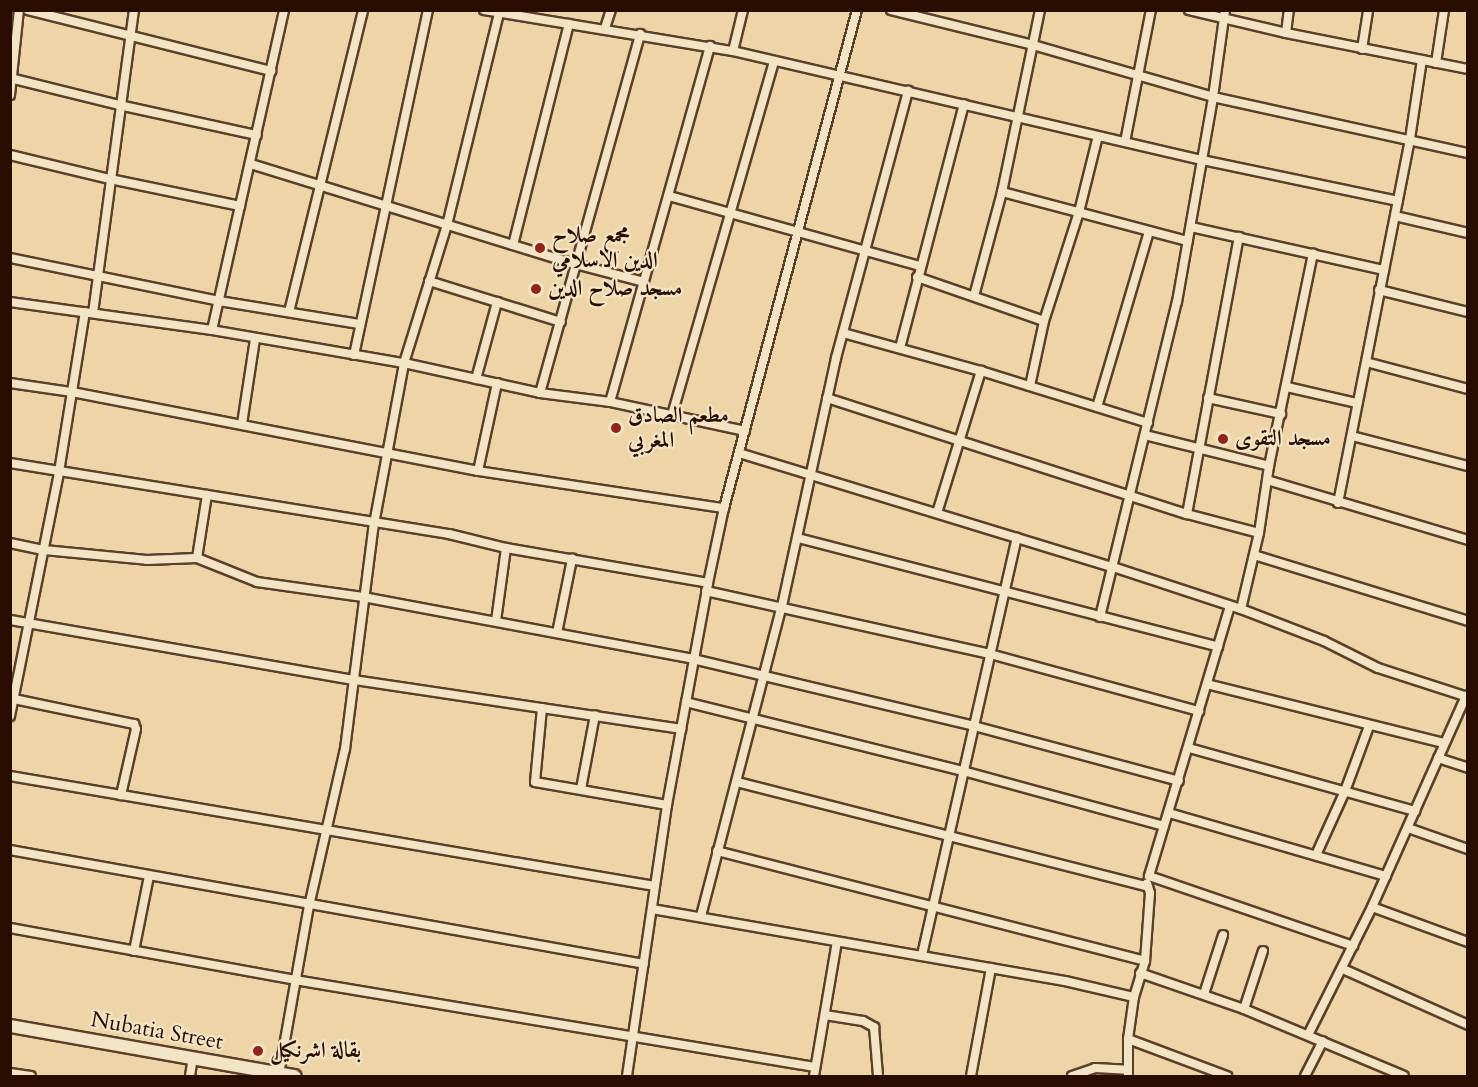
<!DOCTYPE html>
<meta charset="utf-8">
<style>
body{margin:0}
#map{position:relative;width:1478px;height:1087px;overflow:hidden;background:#edd5a8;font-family:Cardo,Amiri,serif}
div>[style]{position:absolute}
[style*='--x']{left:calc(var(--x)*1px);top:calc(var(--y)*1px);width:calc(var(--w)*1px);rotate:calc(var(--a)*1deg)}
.roads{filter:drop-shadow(2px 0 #5a3f2a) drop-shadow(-2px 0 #5a3f2a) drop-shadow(0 2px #5a3f2a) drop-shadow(0 -2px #5a3f2a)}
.street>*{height:8px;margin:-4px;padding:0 4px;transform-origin:4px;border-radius:4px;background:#f3e4c6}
.secondary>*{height:12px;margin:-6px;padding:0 6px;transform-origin:6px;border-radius:6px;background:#f3e4c6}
.dots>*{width:16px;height:16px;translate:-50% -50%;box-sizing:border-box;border:3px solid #f3e4c6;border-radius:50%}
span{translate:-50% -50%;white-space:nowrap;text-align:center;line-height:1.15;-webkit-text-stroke:4.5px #f3e4c6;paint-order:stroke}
.poi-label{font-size:22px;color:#290d00;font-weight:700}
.left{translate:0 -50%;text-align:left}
.street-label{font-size:22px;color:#290d00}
.frame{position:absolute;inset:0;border:12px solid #290d00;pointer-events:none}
</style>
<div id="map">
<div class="roads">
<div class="street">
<div style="--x:28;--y:10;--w:251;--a:14.1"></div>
<div style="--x:484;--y:10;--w:252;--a:9.4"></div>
<div style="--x:733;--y:51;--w:481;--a:13.1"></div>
<div style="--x:1202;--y:160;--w:200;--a:11.8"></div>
<div style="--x:891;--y:10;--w:146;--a:13.8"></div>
<div style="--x:1033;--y:45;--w:187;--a:16.1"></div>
<div style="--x:1213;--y:97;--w:261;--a:12.4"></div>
<div style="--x:1189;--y:10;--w:100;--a:13.3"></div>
<div style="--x:1286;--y:33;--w:186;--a:11.2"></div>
<div style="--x:605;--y:28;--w:19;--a:-72"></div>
<div style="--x:1286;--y:33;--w:23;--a:-83"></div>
<div style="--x:1362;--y:49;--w:39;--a:-81"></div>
<div style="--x:733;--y:51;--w:42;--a:-76.3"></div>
<div style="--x:1436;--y:63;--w:54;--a:-81.4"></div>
<div style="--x:10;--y:78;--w:112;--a:13.9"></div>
<div style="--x:119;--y:105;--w:141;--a:12.3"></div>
<div style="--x:10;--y:95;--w:85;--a:-84"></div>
<div style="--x:1125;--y:142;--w:135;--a:-78.9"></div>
<div style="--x:10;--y:155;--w:103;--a:13.5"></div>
<div style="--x:110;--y:179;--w:133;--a:11.7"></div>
<div style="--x:251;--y:164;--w:339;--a:17.2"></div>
<div style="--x:575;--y:264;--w:71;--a:14.6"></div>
<div style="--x:1002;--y:192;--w:192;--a:14.8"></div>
<div style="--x:669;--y:196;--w:261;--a:15.6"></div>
<div style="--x:1395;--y:216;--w:75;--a:13.1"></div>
<div style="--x:1191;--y:227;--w:198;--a:12.6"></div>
<div style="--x:513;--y:245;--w:228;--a:-75.8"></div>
<div style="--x:10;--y:258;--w:213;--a:11.6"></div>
<div style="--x:219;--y:301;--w:142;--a:9.3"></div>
<div style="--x:917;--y:277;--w:134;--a:19.1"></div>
<div style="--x:429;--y:281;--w:138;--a:17.3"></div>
<div style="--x:1379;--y:290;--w:92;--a:13.9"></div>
<div style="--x:974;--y:296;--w:108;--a:-74.9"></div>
<div style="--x:1002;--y:192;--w:186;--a:-78.2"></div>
<div style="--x:10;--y:302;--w:204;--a:7.9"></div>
<div style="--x:212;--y:330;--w:195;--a:9.8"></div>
<div style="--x:404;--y:363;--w:139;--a:12.4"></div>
<div style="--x:540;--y:393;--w:71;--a:7.3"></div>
<div style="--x:610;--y:402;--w:138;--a:12.1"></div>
<div style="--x:289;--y:312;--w:311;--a:-76.2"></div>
<div style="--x:93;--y:313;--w:306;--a:-82.3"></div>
<div style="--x:212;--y:330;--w:328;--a:-77.3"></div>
<div style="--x:843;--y:333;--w:143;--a:15.4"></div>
<div style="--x:981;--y:371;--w:175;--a:17.3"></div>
<div style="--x:900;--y:348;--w:252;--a:-75.3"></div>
<div style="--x:354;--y:355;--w:353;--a:-77.9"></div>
<div style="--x:1366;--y:362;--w:106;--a:14.8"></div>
<div style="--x:476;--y:379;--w:80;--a:-74.7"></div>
<div style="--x:10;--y:383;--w:63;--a:8.3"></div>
<div style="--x:72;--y:392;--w:414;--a:11"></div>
<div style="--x:478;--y:471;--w:249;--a:8.6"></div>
<div style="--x:1030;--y:386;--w:66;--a:-77.8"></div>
<div style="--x:1044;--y:321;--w:114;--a:-72.2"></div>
<div style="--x:1079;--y:212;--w:78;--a:-76"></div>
<div style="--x:1287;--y:387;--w:72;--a:12.9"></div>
<div style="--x:540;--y:393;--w:373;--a:-74.4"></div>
<div style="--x:827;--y:398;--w:378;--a:17.9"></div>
<div style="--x:1187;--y:514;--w:74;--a:14.8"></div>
<div style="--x:1208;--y:398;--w:75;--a:12.4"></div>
<div style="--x:610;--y:402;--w:370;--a:-74.3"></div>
<div style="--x:1097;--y:407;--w:183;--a:-73.5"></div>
<div style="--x:672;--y:415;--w:368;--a:-73.9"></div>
<div style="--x:242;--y:424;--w:86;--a:-81.3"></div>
<div style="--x:1145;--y:435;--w:128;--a:14"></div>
<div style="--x:1352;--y:436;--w:120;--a:14.5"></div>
<div style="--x:739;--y:453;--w:391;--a:17"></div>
<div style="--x:1113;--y:567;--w:135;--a:18.2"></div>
<div style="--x:1241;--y:609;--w:89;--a:21.1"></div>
<div style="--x:1324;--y:641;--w:60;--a:26.6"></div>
<div style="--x:1378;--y:668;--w:95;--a:17.9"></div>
<div style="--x:10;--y:463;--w:445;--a:9.2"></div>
<div style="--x:449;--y:534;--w:59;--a:13.8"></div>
<div style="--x:506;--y:548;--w:205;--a:9.8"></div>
<div style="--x:478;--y:471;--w:90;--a:-77.8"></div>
<div style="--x:1267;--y:480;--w:210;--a:16.6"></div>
<div style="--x:1338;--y:503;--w:371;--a:-78.8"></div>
<div style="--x:1410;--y:139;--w:80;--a:-81.4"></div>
<div style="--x:937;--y:513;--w:149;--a:-72.8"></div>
<div style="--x:1187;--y:514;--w:282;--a:-79.4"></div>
<div style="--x:798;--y:538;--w:434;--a:14.5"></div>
<div style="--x:10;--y:543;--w:35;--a:12"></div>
<div style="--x:44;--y:550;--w:103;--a:5.5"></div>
<div style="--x:147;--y:560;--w:50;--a:-2.3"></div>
<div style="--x:197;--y:558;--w:65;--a:21.8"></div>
<div style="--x:257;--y:582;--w:107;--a:8.1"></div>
<div style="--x:363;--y:597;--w:336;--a:10.6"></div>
<div style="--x:693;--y:659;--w:289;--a:13.4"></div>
<div style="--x:974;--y:726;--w:212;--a:15"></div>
<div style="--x:1254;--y:555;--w:224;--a:17.1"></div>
<div style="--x:197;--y:558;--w:64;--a:-81"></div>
<div style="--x:706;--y:591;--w:291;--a:12.5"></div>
<div style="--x:990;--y:654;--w:217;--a:15.3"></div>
<div style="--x:1230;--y:606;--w:282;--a:106.7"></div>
<div style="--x:1149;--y:876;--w:216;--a:18.9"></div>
<div style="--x:1241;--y:609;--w:78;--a:-76.7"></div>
<div style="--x:1259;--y:533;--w:68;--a:-81.5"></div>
<div style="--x:1269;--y:466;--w:217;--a:-78.3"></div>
<div style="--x:1100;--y:617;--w:324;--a:-76.3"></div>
<div style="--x:1177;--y:302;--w:208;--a:-80"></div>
<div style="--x:1213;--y:97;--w:88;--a:-82.1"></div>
<div style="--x:10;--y:620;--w:349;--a:9.9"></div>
<div style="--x:354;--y:680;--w:331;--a:8.5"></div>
<div style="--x:496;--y:621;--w:74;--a:-82.2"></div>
<div style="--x:557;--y:633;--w:76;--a:-78.5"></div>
<div style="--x:1207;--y:684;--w:244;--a:14"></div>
<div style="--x:14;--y:699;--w:123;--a:11.8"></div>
<div style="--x:134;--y:724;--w:5;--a:68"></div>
<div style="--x:136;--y:729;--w:68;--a:102.8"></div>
<div style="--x:686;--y:702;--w:285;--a:14"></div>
<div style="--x:963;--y:771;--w:208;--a:15.3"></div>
<div style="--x:542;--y:708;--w:74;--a:95.4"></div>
<div style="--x:535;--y:782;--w:134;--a:9.9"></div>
<div style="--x:10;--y:716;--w:249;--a:-78.6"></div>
<div style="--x:59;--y:472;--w:162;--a:-80.8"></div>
<div style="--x:1189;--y:748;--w:235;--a:15.6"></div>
<div style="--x:1438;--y:758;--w:32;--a:18"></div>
<div style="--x:10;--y:776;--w:654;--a:9.68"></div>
<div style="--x:737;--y:782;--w:422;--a:14.3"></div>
<div style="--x:581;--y:789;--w:75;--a:-79.3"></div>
<div style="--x:1169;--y:813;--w:226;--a:16.2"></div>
<div style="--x:1408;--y:828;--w:64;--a:19.3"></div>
<div style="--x:10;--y:850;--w:644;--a:10.19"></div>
<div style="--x:717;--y:851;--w:442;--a:14.4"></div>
<div style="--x:1316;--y:855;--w:70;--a:-65.6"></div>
<div style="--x:1345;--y:791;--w:69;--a:-69.7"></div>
<div style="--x:1372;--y:907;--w:102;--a:20"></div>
<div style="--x:652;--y:909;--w:419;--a:9.9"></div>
<div style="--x:1065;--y:981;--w:71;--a:13.1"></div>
<div style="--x:701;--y:916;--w:320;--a:-75.4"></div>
<div style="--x:782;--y:606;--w:254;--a:-77.7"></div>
<div style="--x:836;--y:358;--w:277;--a:-74.9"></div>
<div style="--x:10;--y:928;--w:290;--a:10.3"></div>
<div style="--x:295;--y:980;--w:527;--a:9.5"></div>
<div style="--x:134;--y:951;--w:76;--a:-78.7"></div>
<div style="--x:922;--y:955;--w:428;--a:-77.2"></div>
<div style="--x:1343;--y:969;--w:137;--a:24.1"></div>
<div style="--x:1140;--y:973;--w:110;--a:19.1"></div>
<div style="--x:1244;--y:1009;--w:173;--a:22.7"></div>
<div style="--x:1204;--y:994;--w:62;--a:-72.1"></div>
<div style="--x:1244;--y:1009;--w:61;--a:-71.9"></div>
<div style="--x:825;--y:1015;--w:38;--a:9"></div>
<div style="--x:863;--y:1021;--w:13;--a:29"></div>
<div style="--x:874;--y:1027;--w:49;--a:85.3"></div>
<div style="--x:1308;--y:1035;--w:143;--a:-63.4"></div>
<div style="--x:1372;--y:907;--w:231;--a:-66"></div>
<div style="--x:1128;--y:1039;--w:106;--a:20.5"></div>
<div style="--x:10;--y:1073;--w:21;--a:8"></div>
<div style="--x:279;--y:1074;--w:171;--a:-79.9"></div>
<div style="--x:309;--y:906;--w:161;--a:-77.1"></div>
<div style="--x:345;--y:749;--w:227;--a:-82.7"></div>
<div style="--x:374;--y:524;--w:164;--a:-79.4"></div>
<div style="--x:404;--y:363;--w:145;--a:-72.7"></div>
<div style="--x:447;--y:225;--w:217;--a:-76.2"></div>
<div style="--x:190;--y:1076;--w:18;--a:-81"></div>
<div style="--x:627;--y:1076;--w:274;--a:-81.6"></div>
<div style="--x:667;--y:805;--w:226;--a:-79.5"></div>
<div style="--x:708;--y:583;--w:77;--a:-78"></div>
<div style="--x:724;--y:508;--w:515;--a:-75.05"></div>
<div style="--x:814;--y:1076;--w:136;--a:-80.3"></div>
<div style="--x:971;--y:1076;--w:110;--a:-79.5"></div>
<div style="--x:1072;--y:1076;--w:24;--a:-19"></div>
<div style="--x:1095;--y:1068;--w:33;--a:3"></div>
<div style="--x:1128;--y:1076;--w:37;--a:-90"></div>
<div style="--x:1128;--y:1039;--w:42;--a:-81.9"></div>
<div style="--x:1134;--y:997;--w:38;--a:-73"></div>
<div style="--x:1145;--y:961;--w:68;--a:-85.8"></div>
<div style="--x:1150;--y:893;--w:10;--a:-107"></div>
<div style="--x:1305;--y:1076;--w:39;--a:-63"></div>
</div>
<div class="secondary">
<div style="--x:10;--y:1026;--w:289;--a:10"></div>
</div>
</div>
<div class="dots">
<div style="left:540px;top:248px;background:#8f2418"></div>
<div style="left:536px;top:289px;background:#8f2418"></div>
<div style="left:616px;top:428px;background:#8f2418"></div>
<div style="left:1223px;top:439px;background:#8f2418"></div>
<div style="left:258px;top:1051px;background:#8f2418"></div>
</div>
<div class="poi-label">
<span class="left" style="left:552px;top:248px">مجمع صلاح<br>الدين الاسلامي</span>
<span class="left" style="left:548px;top:289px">مسجد صلاح الدين</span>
<span class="left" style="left:628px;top:428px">مطعم الصادق<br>المغربي</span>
<span class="left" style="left:1235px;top:439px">مسجد التقوى</span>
<span class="left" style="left:270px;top:1051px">بقالة اشرنكيل</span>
</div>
<div class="street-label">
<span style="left:157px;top:1031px;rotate:10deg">Nubatia Street</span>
</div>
<div class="frame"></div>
</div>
